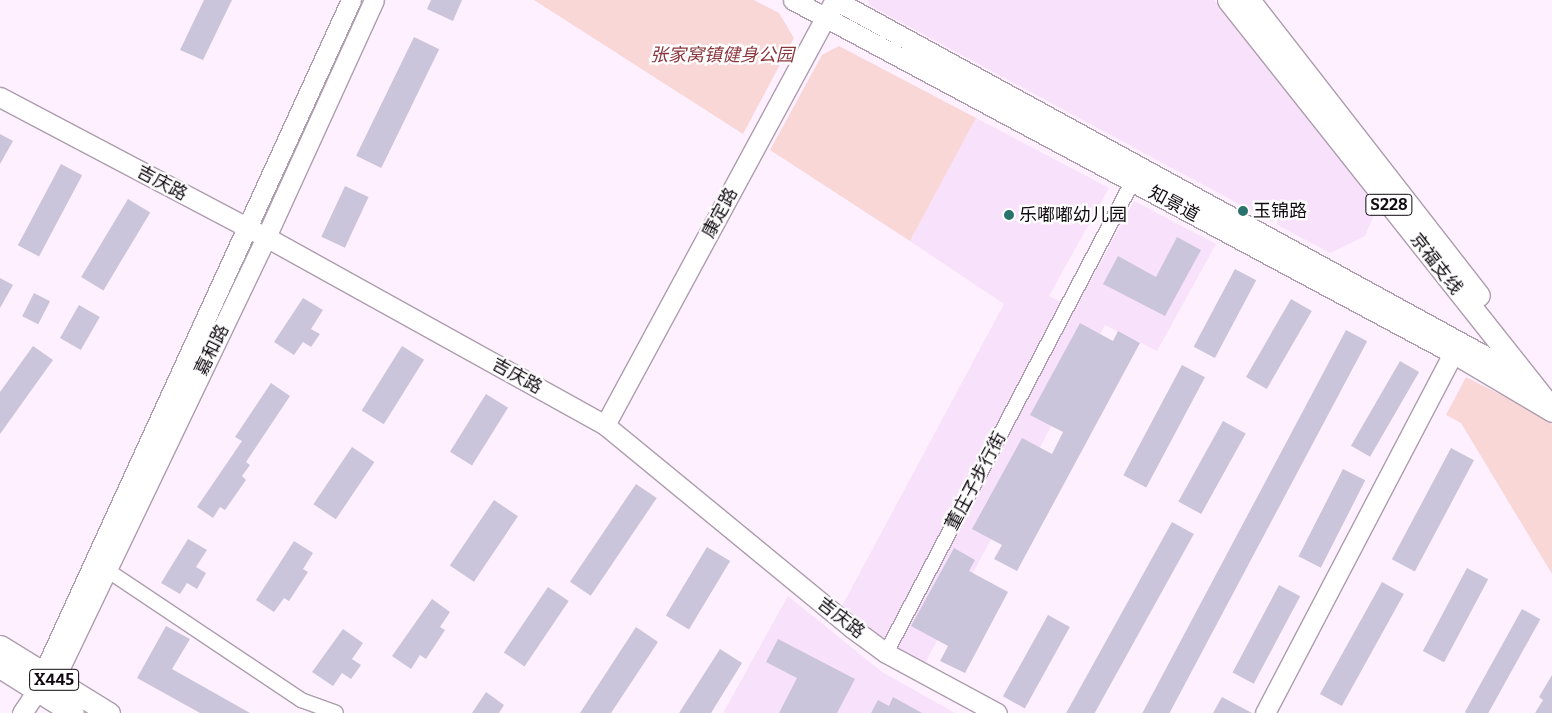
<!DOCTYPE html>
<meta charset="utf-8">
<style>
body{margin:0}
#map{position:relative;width:1552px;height:713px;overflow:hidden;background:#fef0ff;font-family:Bitter,"Noto Sans SC",serif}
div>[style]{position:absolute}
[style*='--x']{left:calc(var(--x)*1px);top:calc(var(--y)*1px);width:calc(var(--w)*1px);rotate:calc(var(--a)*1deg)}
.built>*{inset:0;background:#f8e1fa}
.green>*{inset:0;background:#f9d7d7}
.building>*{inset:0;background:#cac5db;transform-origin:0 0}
.roads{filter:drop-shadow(1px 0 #ad9dae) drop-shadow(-1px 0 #ad9dae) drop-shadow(0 1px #ad9dae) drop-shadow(0 -1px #ad9dae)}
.street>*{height:14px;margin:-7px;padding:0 7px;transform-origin:7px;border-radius:7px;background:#fff}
.secondary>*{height:19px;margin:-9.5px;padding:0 9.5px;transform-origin:9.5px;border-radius:9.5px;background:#fff}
.primary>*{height:21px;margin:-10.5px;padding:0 10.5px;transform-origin:10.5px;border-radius:10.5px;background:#fff}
.dots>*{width:14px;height:14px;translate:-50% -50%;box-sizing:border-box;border:2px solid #fff;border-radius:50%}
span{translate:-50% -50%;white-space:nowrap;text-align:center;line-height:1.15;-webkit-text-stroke:4.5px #fff;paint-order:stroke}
.shield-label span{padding:1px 4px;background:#fff;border:1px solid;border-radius:4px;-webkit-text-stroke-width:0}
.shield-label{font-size:16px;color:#100a10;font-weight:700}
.park-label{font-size:18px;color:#8b363d;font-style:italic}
.street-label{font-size:18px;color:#100a10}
.poi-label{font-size:18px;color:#100a10}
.left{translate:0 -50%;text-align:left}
</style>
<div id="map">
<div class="built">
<div style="clip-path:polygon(868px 0,1214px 0,1378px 205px,1365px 236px,1330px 253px,869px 5px)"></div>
<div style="clip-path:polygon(976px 118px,1109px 188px,1049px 296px,1075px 309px,1134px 201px,1216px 244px,1157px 351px,1105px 325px,924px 665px,895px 649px,842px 606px,1004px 304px,910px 241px)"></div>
<div style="clip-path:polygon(788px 596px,882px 672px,955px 713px,723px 713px)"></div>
</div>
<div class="green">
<div style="clip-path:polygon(534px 0,754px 0,779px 13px,794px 38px,743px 134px)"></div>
<div style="clip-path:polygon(839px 46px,976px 118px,910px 241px,770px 150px,822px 55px)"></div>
<div style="clip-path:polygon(1466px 377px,1545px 417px,1552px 425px,1552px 574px,1461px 423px,1446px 415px)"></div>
</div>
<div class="building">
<div style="clip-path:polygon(204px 0,232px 0,203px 60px,180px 50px)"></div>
<div style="clip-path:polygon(431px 0,462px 0,453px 21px,427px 9px)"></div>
<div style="left:414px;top:37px;width:28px;height:132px;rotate:26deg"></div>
<div style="clip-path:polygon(0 134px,13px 141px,0 164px)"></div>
<div style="left:61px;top:164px;width:24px;height:92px;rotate:28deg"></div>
<div style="left:345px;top:186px;width:26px;height:56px;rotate:25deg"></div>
<div style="left:128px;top:199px;width:26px;height:91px;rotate:31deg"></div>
<div style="clip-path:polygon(1177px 237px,1201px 250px,1165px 316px,1103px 284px,1118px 256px,1156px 277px)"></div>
<div style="left:1235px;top:269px;width:24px;height:88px;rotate:28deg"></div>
<div style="clip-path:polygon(0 278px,13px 285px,0 308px)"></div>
<div style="left:34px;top:293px;width:18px;height:26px;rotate:27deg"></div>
<div style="clip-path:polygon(303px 298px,323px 310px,311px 329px,320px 334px,311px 347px,303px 342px,294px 355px,274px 342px)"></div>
<div style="left:1291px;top:299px;width:24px;height:90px;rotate:30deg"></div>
<div style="left:79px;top:305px;width:24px;height:38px;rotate:30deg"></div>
<div style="clip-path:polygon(1080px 323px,1113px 341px,1118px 331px,1140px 343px,1017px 571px,994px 559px,1002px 545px,972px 529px,1022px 438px,1052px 454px,1063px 432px,1030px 415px)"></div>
<div style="left:1346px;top:330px;width:24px;height:435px;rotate:28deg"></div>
<div style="clip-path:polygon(33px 346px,53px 360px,0 434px,0 392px)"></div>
<div style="left:402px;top:346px;width:26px;height:76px;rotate:32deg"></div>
<div style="left:1400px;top:361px;width:22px;height:98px;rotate:30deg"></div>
<div style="left:1182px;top:365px;width:26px;height:125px;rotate:28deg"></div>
<div style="clip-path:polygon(271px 383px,290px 396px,246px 462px,250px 465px,242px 476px,246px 480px,225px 510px,220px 507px,213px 518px,197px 507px,242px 441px,235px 437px)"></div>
<div style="left:486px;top:394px;width:26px;height:68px;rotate:32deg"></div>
<div style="left:1223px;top:421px;width:26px;height:92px;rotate:29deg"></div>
<div style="left:352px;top:447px;width:27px;height:69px;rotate:34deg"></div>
<div style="left:1451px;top:448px;width:26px;height:126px;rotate:28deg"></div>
<div style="left:1343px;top:469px;width:25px;height:98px;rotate:27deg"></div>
<div style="left:636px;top:484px;width:25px;height:118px;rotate:34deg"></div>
<div style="left:494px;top:500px;width:29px;height:79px;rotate:34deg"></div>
<div style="left:1172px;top:522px;width:25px;height:218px;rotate:29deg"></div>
<div style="clip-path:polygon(188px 539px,207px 550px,196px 567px,206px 573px,197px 589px,187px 583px,180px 594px,161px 583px)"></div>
<div style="clip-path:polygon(294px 541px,313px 553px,303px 569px,308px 572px,289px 601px,284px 598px,274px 612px,256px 600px)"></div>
<div style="left:707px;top:547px;width:27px;height:80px;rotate:31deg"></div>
<div style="clip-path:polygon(954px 548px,975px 560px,969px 571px,1008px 592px,965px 673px,940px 661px,948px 646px,911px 626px)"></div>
<div style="left:1467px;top:568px;width:24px;height:94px;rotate:28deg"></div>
<div style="left:1382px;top:582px;width:25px;height:128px;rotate:29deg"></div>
<div style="left:1279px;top:585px;width:24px;height:99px;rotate:28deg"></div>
<div style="left:548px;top:587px;width:25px;height:79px;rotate:34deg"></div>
<div style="clip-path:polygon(432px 599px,450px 612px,440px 627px,445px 630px,426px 659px,420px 655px,411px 669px,392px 656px)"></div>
<div style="left:1522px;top:609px;width:21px;height:118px;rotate:29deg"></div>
<div style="left:1048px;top:615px;width:25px;height:93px;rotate:29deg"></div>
<div style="clip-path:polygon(166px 626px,190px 639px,172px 669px,250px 713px,200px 713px,137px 678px)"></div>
<div style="clip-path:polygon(636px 627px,658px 642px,611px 713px,580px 713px)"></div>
<div style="clip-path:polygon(343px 629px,363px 643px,352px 659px,361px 665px,351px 679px,342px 673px,333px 686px,312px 672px)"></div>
<div style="clip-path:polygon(778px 639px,855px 679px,837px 713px,779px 713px,797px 678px,766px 662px)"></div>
<div style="clip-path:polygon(720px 649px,742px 663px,711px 713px,679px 713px)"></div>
<div style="clip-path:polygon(1552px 675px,1552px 713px,1535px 713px,1543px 700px,1539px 697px)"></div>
<div style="clip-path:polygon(486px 692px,504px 705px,499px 713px,472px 713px)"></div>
<div style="clip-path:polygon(893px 697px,922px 713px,871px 713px,878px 700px,889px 706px)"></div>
<div style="clip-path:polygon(1222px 697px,1252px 713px,1213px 713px)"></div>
</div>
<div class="roads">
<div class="street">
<div style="--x:107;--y:570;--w:234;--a:33.8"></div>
<div style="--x:301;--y:700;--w:37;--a:20"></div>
<div style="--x:886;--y:653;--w:539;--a:-62.39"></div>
</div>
<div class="secondary">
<div style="--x:793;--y:0;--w:750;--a:28.17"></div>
<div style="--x:1454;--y:354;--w:114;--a:30.6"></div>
<div style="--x:0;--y:97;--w:301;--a:27.8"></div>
<div style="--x:266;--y:237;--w:388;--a:29"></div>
<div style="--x:605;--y:425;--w:320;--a:39.4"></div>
<div style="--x:852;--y:628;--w:42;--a:36.3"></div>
<div style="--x:886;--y:653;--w:126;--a:28.4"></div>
<div style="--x:605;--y:425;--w:483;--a:-61.6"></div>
<div style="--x:835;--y:0;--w:785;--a:28.69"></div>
<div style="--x:38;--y:685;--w:753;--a:-65.44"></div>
<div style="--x:22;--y:713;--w:27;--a:-56"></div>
<div style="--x:37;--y:691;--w:20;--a:-33"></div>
<div style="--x:54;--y:680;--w:491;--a:-64.4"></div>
<div style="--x:266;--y:237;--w:260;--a:-65.5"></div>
<div style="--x:1265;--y:713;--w:416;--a:-62.4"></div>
</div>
<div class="primary">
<div style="--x:1228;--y:0;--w:522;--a:51.61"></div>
<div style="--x:1249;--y:0;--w:374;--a:52.1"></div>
<div style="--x:0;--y:646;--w:128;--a:31.6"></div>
<div style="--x:0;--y:667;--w:86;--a:32.2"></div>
</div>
</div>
<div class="dots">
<div style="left:1243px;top:211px;background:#2a736d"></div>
<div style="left:1009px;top:215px;background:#2a736d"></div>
</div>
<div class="shield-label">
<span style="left:1389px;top:205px">S228</span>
<span style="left:54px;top:680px">X445</span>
</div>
<div class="park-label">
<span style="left:722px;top:55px">张家窝镇健身公园</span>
</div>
<div class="street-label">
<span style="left:162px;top:183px;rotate:28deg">吉庆路</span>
<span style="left:1174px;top:204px;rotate:28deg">知景道</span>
<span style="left:720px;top:213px;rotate:-62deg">康定路</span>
<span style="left:1436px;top:264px;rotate:52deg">京福支线</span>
<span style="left:212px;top:350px;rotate:-64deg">嘉和路</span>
<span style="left:517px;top:376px;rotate:29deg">吉庆路</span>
<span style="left:976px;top:481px;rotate:-62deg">董庄子步行街</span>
<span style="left:841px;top:618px;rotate:38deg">吉庆路</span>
</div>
<div class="poi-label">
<span class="left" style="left:1253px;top:211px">玉锦路</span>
<span class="left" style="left:1019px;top:215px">乐嘟嘟幼儿园</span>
</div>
</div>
